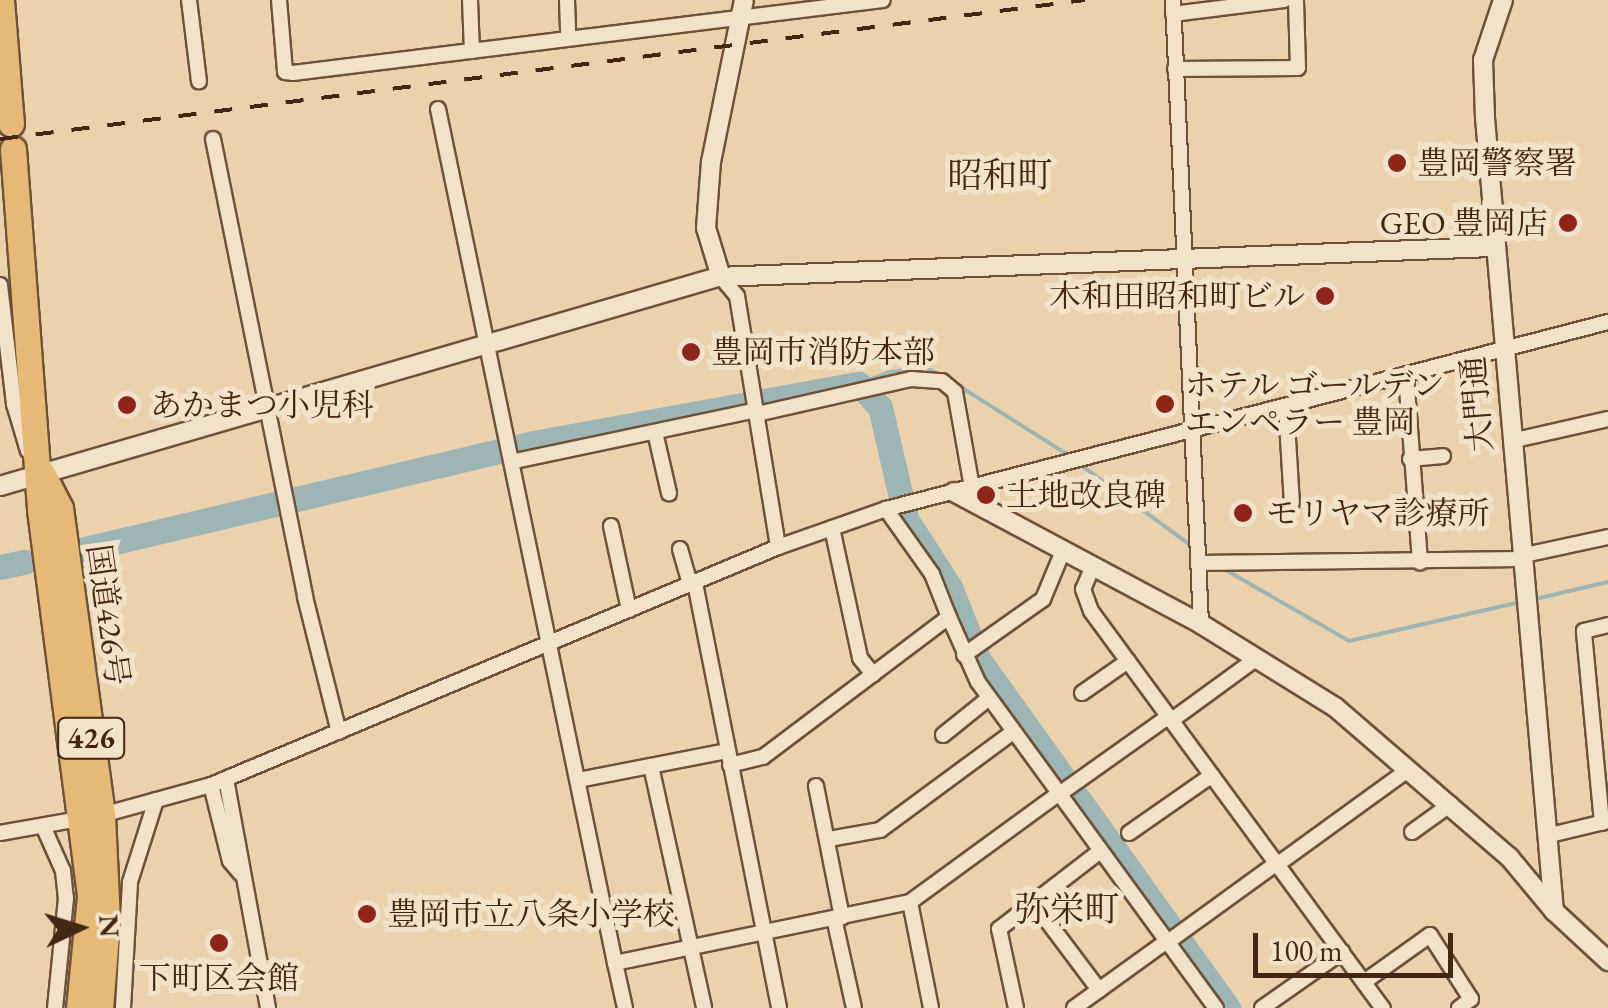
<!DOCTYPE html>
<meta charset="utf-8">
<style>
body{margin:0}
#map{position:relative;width:1608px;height:1008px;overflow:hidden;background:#ebd2ad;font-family:"EB Garamond","Noto Serif JP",serif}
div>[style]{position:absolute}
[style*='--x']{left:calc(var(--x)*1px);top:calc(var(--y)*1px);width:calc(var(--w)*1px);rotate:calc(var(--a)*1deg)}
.stream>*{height:4px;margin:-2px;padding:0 2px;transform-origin:2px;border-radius:2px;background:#9db5b5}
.river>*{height:25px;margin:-12.5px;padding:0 12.5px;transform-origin:12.5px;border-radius:12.5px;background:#9db5b5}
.roads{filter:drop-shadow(2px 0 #6e5139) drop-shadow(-2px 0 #6e5139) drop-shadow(0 2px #6e5139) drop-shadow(0 -2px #6e5139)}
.street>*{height:14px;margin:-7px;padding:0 7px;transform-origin:7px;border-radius:7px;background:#f2e2ca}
.secondary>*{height:18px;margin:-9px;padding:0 9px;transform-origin:9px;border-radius:9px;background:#f2e2ca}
.highway>*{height:25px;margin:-12.5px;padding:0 12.5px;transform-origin:12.5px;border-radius:12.5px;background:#e6b976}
.rail>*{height:4px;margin-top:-2px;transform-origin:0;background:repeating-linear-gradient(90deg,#452612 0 18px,transparent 0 36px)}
.dots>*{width:28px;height:28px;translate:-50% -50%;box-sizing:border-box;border:5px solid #f2e2ca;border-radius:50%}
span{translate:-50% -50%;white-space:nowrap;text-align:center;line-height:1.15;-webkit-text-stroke:10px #f2e2ca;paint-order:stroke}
.shield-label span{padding:2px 8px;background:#f2e2ca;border:2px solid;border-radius:8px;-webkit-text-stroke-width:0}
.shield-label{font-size:30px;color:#452612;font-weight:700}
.poi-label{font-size:32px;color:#452612}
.left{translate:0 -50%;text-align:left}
.right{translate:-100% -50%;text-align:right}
.street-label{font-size:32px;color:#452612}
.neighbourhood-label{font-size:35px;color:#452612}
.north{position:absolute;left:30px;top:878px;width:100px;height:100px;-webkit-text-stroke:8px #f2e2ca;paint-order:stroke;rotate:86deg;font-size:28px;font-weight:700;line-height:40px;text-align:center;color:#452612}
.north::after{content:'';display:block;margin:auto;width:35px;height:45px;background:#452612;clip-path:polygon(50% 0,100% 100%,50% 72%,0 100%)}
.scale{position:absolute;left:1253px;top:933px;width:200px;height:45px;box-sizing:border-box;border:5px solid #452612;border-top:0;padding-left:12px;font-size:30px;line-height:35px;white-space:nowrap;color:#452612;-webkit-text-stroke:8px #f2e2ca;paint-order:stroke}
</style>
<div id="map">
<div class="stream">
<div style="--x:953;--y:382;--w:140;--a:32.4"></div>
<div style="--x:859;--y:384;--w:32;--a:-22"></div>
<div style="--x:889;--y:372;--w:37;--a:-6"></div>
<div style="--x:926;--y:368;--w:16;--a:27"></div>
<div style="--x:1078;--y:463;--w:141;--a:36.1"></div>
<div style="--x:1224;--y:569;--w:144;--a:29.9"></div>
<div style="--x:1349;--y:641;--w:176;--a:-12.8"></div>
<div style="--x:1535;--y:599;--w:75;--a:-13.1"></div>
</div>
<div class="river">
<div style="--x:85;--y:549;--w:460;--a:-13.3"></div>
<div style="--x:533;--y:443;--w:331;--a:-10.3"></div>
<div style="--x:859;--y:384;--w:31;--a:48"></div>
<div style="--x:880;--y:407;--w:115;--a:76.9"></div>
<div style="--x:906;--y:519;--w:81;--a:57.1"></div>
<div style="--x:950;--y:587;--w:79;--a:68.3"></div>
<div style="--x:979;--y:660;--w:428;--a:54.4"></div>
<div style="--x:0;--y:567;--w:25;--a:-12"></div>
</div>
<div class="roads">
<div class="street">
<div style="--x:189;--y:0;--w:82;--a:83"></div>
<div style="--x:279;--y:0;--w:72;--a:85.2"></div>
<div style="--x:285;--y:72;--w:8;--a:7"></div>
<div style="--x:293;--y:73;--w:594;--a:-7.05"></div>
<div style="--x:470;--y:0;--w:51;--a:87.8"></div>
<div style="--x:567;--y:0;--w:37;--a:88"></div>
<div style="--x:1173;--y:0;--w:625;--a:87.43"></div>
<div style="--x:1173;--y:14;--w:112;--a:-7.2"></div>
<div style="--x:1175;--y:69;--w:123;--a:-0.5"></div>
<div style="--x:1298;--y:68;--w:68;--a:-91.7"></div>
<div style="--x:438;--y:109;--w:872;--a:78.29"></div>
<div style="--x:213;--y:139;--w:467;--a:78.6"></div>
<div style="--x:305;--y:597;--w:139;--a:75.9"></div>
<div style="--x:721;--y:277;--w:25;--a:50"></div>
<div style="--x:737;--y:296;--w:254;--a:80.7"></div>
<div style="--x:0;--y:285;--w:120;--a:83.3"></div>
<div style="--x:14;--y:404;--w:49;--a:73.4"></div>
<div style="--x:1406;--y:375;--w:188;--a:85.7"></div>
<div style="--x:1286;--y:406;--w:97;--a:86.5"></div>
<div style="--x:757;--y:414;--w:158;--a:-12.8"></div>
<div style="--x:911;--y:379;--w:31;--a:4"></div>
<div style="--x:942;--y:381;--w:17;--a:40"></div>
<div style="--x:955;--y:392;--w:97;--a:79.9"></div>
<div style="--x:655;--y:432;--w:63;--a:77.1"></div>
<div style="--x:1511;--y:441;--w:99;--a:-12.8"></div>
<div style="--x:1410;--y:459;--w:33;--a:-5"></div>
<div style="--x:515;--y:461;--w:246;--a:-11.9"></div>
<div style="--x:611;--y:526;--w:86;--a:77.9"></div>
<div style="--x:832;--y:528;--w:133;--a:77.8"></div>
<div style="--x:860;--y:658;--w:21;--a:51"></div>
<div style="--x:680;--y:549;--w:37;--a:74"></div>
<div style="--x:1520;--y:556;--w:90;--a:-12.2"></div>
<div style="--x:1198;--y:563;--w:323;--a:-0.7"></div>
<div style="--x:1093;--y:566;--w:25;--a:113"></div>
<div style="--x:1083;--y:589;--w:23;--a:70"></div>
<div style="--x:1091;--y:611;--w:493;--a:53.7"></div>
<div style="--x:695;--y:583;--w:433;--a:78.8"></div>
<div style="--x:949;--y:617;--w:71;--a:66"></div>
<div style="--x:978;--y:682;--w:404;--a:53.9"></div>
<div style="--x:964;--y:655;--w:97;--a:-35.3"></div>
<div style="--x:1043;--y:599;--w:52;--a:-67.4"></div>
<div style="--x:1082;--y:693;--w:56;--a:-34.8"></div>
<div style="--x:1172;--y:720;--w:105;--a:-36.1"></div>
<div style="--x:943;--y:735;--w:59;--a:-38.8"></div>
<div style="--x:730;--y:765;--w:34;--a:-14"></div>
<div style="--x:763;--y:757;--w:233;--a:-37"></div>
<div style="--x:949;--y:617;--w:46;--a:-111.6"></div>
<div style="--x:932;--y:574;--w:80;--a:-125.3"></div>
<div style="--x:651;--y:766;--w:248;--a:77.6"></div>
<div style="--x:226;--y:779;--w:233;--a:79.6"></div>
<div style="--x:578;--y:780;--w:152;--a:-11"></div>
<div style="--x:211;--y:785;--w:78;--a:76"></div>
<div style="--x:230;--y:861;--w:16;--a:50"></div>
<div style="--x:816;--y:786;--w:134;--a:78.8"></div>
<div style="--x:1058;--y:795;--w:136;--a:-35.4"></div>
<div style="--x:1602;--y:823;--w:193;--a:-95.4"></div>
<div style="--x:1584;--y:631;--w:25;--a:-14"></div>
<div style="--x:43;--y:826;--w:49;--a:66"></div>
<div style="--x:63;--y:871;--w:27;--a:84"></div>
<div style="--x:66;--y:898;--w:111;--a:95.7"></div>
<div style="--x:1412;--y:832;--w:48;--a:-35.7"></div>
<div style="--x:0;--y:833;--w:104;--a:-10"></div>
<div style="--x:102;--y:815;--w:113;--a:-15.4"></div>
<div style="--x:211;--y:785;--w:615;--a:-22.77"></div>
<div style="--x:778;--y:547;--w:114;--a:-19.4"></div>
<div style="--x:886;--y:509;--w:746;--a:-14.52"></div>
<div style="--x:1129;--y:833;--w:101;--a:-34.9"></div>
<div style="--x:1546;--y:836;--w:64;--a:-13.6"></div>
<div style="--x:829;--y:839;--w:52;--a:-10"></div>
<div style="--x:880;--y:830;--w:165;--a:-36.4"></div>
<div style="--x:1278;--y:864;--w:162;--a:-35.9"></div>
<div style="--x:910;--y:902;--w:183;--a:-36.1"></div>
<div style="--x:1033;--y:902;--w:110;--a:53.1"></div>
<div style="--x:834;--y:918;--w:92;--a:77.5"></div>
<div style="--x:1165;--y:944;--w:138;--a:-35.9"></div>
<div style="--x:1364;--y:982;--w:81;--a:-35.5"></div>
<div style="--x:1430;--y:935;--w:76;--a:57.4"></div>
<div style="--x:1471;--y:999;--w:15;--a:143"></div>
<div style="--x:123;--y:1008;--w:126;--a:-86.8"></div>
<div style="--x:130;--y:882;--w:86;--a:-72.4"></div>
<div style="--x:625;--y:1008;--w:46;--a:-102.5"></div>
<div style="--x:615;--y:963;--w:301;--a:-11.7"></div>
<div style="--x:910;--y:902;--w:108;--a:78.8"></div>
<div style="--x:1016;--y:1008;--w:81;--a:-102.1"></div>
<div style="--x:999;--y:929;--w:126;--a:-37.6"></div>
<div style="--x:1074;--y:1008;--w:111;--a:-35.8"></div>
<div style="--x:1262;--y:1008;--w:98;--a:-35"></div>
</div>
<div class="secondary">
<div style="--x:1503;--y:0;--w:63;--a:108.4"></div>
<div style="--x:1483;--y:60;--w:58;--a:88"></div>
<div style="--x:1485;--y:118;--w:796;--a:85.03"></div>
<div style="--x:1554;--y:911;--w:74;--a:42.8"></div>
<div style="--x:721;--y:277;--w:51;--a:-107"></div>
<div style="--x:706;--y:228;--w:66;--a:-85.7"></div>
<div style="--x:711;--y:162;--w:165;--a:-78.5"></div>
<div style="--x:0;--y:486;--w:748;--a:-16.23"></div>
<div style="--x:718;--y:277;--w:775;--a:-2.22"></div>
<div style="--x:954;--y:492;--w:280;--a:28.1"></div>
<div style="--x:1201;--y:624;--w:158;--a:31.8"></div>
<div style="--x:1335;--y:707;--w:230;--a:40.8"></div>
<div style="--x:1509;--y:857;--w:70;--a:50.2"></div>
</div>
<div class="highway">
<div style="--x:1;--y:0;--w:124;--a:85.4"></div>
<div style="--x:13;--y:149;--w:362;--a:85.7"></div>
<div style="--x:40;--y:510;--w:389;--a:82.6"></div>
<div style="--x:90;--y:896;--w:113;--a:95.6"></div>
<div style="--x:42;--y:473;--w:39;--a:63"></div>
<div style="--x:60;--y:508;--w:310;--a:82.2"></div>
<div style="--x:102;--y:815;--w:108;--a:87.3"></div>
<div style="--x:107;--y:923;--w:85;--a:94.7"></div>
</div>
</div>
<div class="rail">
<div style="--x:0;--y:139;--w:1094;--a:-7.3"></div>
</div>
<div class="dots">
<div style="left:1397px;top:163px;background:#8f2418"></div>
<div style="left:1568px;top:223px;background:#8f2418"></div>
<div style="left:1325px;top:296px;background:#8f2418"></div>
<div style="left:691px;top:352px;background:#8f2418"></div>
<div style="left:1165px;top:404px;background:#8f2418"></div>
<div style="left:127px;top:405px;background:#8f2418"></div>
<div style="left:986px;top:495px;background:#8f2418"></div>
<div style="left:1243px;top:513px;background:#8f2418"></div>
<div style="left:367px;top:914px;background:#8f2418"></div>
<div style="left:219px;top:943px;background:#8f2418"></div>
</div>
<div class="shield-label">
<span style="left:91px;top:738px">426</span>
</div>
<div class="poi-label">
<span class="left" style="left:1417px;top:163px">豊岡警察署</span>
<span class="right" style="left:1548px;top:223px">GEO 豊岡店</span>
<span class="right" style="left:1305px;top:296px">木和田昭和町ビル</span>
<span class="left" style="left:711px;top:352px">豊岡市消防本部</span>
<span class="left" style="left:1185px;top:404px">ホテル ゴールデン<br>エンペラー 豊岡</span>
<span class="left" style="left:150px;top:405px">あかまつ小児科</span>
<span class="left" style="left:1006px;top:495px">土地改良碑</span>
<span class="left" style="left:1266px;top:513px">モリヤマ診療所</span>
<span class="left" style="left:387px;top:914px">豊岡市立八条小学校</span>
<span style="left:219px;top:978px">下町区会館</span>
</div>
<div class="street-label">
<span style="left:1477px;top:404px;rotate:-95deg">大門通</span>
<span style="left:108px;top:615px;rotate:82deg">国道426号</span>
</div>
<div class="neighbourhood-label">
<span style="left:1000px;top:175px">昭和町</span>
<span style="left:1067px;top:909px">弥栄町</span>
</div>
<div class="north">N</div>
<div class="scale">100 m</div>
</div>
